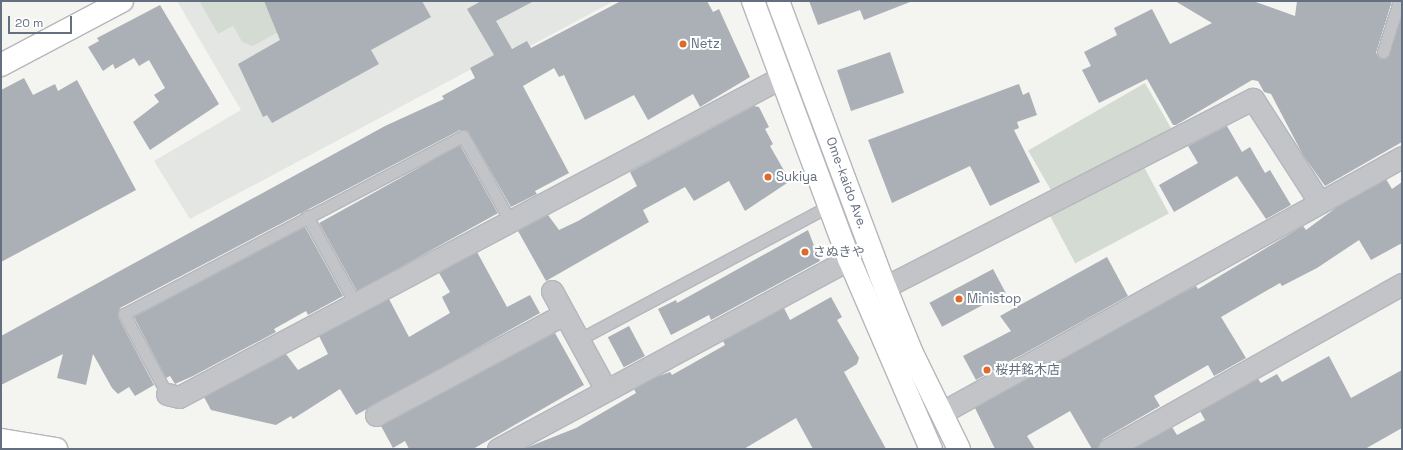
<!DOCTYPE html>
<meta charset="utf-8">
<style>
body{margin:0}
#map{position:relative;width:1403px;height:450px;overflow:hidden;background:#f4f4f0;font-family:"Space Grotesk","Noto Sans JP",sans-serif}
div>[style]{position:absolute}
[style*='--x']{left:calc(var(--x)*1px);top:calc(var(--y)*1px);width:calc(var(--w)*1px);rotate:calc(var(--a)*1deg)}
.built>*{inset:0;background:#e4e6e4}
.green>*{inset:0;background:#d4dbd2;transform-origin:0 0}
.building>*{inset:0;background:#aab0b6;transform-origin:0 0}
.roads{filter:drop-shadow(1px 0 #b4b7bc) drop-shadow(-1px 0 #b4b7bc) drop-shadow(0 1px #b4b7bc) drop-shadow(0 -1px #b4b7bc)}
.lane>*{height:11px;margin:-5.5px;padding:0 5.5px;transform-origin:5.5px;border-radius:5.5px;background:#c2c4c8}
.street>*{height:21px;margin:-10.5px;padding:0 10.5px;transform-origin:10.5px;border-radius:10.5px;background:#c2c4c8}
.secondary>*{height:22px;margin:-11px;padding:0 11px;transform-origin:11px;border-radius:11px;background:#fff}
.primary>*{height:22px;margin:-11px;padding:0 11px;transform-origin:11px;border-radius:11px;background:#fff}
.dots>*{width:11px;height:11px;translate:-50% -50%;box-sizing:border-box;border:2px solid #fff;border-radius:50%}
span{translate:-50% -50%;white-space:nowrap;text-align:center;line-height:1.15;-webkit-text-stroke:4px #fff;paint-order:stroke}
.poi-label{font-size:13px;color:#647080}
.left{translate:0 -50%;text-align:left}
.street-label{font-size:13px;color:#647080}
.frame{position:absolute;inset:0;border:2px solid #647080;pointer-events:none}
.scale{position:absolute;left:8px;top:16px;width:64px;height:18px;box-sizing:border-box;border:2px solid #647080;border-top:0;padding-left:5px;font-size:12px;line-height:14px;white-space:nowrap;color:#647080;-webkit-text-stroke:3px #fff;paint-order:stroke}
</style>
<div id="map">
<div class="built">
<div style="clip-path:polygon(177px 1px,199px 1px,218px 34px,233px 26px,242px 42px,308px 1px,614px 1px,517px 53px,513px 47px,190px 219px,154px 161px,241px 110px)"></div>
</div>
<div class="green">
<div style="clip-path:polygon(199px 1px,264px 1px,280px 31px,253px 46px,242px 42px,233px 26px,218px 34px)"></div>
<div style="left:1145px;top:83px;width:52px;height:135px;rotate:60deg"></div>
<div style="left:1143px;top:165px;width:55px;height:106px;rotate:62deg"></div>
</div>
<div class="building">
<div style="clip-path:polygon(264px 1px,422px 1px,431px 17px,371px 50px,379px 64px,272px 123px,267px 115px,263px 117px,238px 64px,280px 40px)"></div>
<div style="clip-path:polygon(481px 1px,534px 1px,496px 21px,512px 49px,527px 41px,531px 48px,621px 1px,707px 1px,713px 12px,719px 9px,750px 77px,700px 107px,693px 94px,648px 120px,634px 95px,585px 120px,564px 75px,559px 77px,554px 68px,523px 86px,569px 173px,535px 191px,537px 194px,511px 207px,469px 133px,460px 130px,120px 308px,118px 317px,154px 385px,135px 396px,129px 387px,118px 394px,112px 388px,93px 354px,86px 385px,57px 378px,63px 354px,1px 385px,1px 336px,385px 126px,444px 99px,442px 96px,475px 78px,470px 68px,494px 55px,467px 9px)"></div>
<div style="clip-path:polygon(809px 1px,910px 1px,910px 2px,864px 20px,860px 10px,818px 25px)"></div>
<div style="clip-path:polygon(1175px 1px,1253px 1px,1295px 16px,1297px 1px,1392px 1px,1376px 53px,1381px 59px,1388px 57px,1402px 15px,1402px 142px,1325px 186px,1303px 155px,1271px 94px,1264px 92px,1258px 81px,1252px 80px,1176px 125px,1173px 125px,1147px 79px,1099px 103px,1082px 70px,1091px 66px,1084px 52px,1117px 35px,1114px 28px,1152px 9px,1170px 44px,1212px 23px)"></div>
<div style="clip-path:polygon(160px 5px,219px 104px,150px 150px,133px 122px,159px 102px,154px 95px,165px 88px,149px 60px,139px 66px,134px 58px,115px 69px,113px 64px,103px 71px,88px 47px,99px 41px,97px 38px)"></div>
<div style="left:890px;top:52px;width:43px;height:56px;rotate:71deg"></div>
<div style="clip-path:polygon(24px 78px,33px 95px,55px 84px,58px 91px,77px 80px,136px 190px,1px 262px,1px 90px)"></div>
<div style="clip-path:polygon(1019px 84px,1023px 95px,1029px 92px,1037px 115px,1017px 122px,1019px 128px,1014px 130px,1040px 182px,990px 206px,970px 166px,892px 203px,868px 140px)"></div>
<div style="clip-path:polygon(754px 106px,759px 107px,769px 127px,765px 129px,773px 144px,770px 146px,790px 181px,745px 211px,729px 181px,694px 201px,685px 187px,643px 210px,649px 222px,546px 281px,518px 231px,548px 215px,559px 230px,578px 221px,637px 186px,630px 172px)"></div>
<div style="clip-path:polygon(1227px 126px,1242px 152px,1250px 147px,1265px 173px,1270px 170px,1291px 205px,1266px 219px,1237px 176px,1174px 212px,1159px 185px,1198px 163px,1188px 146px)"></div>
<div style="left:460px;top:145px;width:78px;height:161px;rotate:61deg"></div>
<div style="clip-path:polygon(1386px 179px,1392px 189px,1402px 182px,1402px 243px,1371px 260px,1359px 240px,1317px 268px,1282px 286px,1280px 283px,1221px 317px,1246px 358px,1214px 376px,1208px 365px,1154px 396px,1160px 406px,1103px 439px,1097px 449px,1092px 449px,1070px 411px,1027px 436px,1035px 449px,995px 449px,975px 408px,1171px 299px,1196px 286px,1198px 289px,1303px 226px,1306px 230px,1337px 207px)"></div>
<div style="clip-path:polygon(305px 227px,343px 296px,308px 315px,306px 311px,274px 329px,276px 332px,193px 376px,175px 384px,170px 376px,166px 378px,134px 317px)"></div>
<div style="clip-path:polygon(808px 230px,820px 261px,711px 320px,709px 315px,671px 335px,658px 309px,676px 300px,677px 303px)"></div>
<div style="clip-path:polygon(477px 252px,507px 307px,530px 295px,540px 313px,356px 415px,340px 389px,293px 419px,291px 416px,276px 425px,211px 410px,204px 397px,286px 354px,298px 370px,328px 354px,319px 336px,389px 299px,409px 337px,450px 313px,442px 297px,450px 292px,439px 273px)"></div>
<div style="clip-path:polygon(1107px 257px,1128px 296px,976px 380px,963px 356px,1011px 331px,1000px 316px)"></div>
<div style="left:993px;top:269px;width:27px;height:72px;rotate:62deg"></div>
<div style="clip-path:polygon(831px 297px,842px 317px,837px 320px,859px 358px,857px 364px,844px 372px,886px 449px,813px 449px,796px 418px,744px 449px,523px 449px,576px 428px,636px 393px,634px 389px,656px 377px,670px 372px,672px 375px,725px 345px,723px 341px,784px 308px,790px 320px)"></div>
<div style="left:629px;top:326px;width:34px;height:24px;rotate:62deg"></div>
<div style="clip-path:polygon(555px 333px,584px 385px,473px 449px,409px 449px,405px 441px,393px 448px,381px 426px)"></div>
<div style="clip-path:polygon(1329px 356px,1351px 398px,1402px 370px,1402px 428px,1365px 449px,1133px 449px,1172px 427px,1177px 435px,1205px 420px,1200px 411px,1258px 379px,1261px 383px,1277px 374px,1282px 382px)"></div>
</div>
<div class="roads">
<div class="lane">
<div style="--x:1383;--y:52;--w:53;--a:-72.6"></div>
<div style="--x:307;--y:216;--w:99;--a:61.1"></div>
<div style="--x:578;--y:340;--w:285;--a:-28.1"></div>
<div style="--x:167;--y:394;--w:91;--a:-118.3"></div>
<div style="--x:124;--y:314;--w:383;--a:-27.7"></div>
<div style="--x:463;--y:136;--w:95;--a:61"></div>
</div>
<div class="street">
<div style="--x:885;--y:287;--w:413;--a:-27.1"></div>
<div style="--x:1253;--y:99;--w:120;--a:57.2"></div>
<div style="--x:552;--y:291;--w:113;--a:61.4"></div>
<div style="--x:167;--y:394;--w:12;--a:14"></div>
<div style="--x:179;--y:397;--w:683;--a:-27.95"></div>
<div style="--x:941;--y:413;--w:527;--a:-29.04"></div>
<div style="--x:376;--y:415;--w:213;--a:-28.2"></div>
<div style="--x:498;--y:449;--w:399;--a:-28.4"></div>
<div style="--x:1109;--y:449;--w:336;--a:-29.4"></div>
</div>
<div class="secondary">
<div style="--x:1;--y:65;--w:137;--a:-27.9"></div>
<div style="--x:1;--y:440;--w:56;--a:9.3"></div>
</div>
<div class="primary">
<div style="--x:753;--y:1;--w:275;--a:69.6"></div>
<div style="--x:849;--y:259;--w:207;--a:66.7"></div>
<div style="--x:778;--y:1;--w:305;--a:69.5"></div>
<div style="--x:885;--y:287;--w:71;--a:67.8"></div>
<div style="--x:912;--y:353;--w:107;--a:63.9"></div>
</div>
</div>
<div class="dots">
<div style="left:683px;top:44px;background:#dc6a29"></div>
<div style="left:768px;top:177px;background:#dc6a29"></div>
<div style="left:805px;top:252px;background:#dc6a29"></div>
<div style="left:959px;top:299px;background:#dc6a29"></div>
<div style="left:987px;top:370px;background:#dc6a29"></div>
</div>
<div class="poi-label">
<span class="left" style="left:691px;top:44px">Netz</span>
<span class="left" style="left:776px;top:177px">Sukiya</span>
<span class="left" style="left:813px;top:252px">さぬきや</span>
<span class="left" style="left:967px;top:299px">Ministop</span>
<span class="left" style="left:995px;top:370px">桜井銘木店</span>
</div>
<div class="street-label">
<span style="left:846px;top:183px;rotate:70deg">Ome-kaido Ave.</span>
</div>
<div class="frame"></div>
<div class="scale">20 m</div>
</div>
